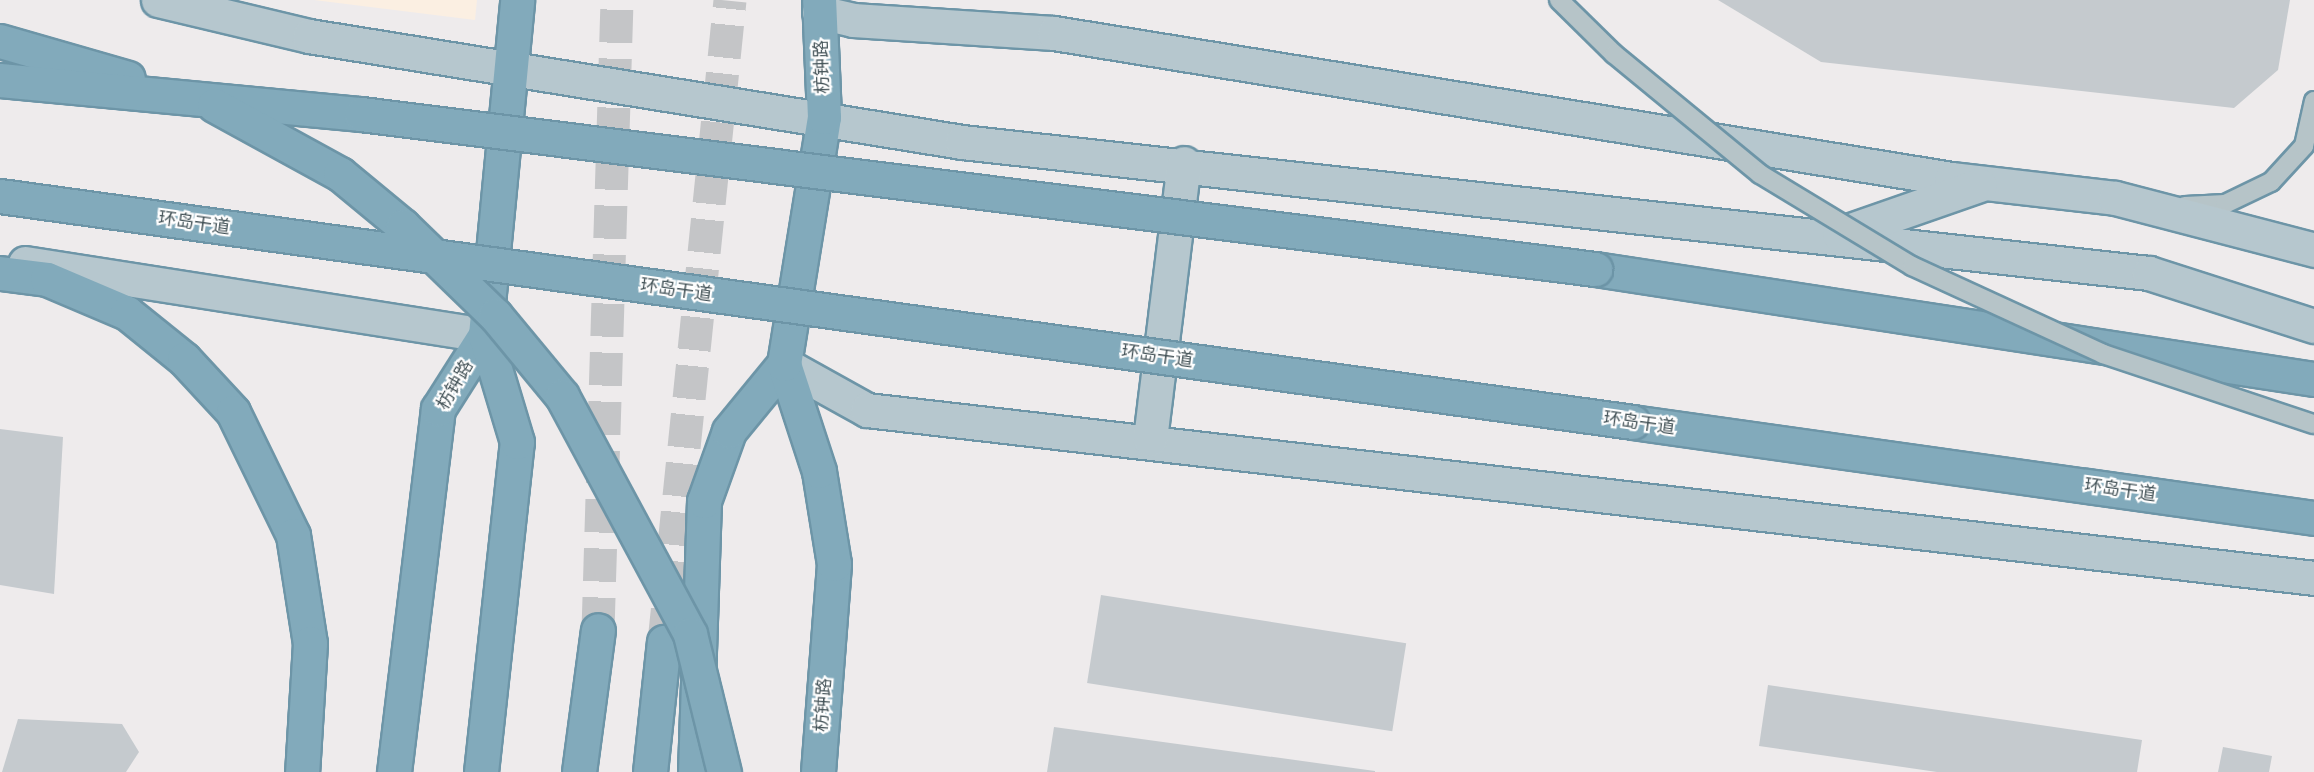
<!DOCTYPE html>
<meta charset="utf-8">
<style>
body{margin:0}
#map{position:relative;width:2314px;height:772px;overflow:hidden;background:#eeebec;font-family:Roboto,"Noto Sans SC",sans-serif}
div>[style]{position:absolute}
[style*='--x']{left:calc(var(--x)*1px);top:calc(var(--y)*1px);width:calc(var(--w)*1px);rotate:calc(var(--a)*1deg)}
.commercial>*{inset:0;background:#fbefe2}
.building>*{inset:0;background:#c5cace;transform-origin:0 0}
.highway-tunnel>*{height:33px;margin-top:-16.5px;transform-origin:0;background:repeating-linear-gradient(90deg,#c4c5c7 0 33px,transparent 0 49px)}
.roads{filter:drop-shadow(2px 0 #6d95a7) drop-shadow(-2px 0 #6d95a7) drop-shadow(0 2px #6d95a7) drop-shadow(0 -2px #6d95a7)}
.lane>*{height:18px;margin:-9px;padding:0 9px;transform-origin:9px;border-radius:9px;background:#b6c4c8}
.secondary>*{height:33px;margin:-16.5px;padding:0 16.5px;transform-origin:16.5px;border-radius:16.5px;background:#b6c7ce}
.highway>*{height:33px;margin:-16.5px;padding:0 16.5px;transform-origin:16.5px;border-radius:16.5px;background:#82aabb}
.bridges{filter:drop-shadow(2px 0 #6d95a7) drop-shadow(-2px 0 #6d95a7) drop-shadow(0 2px #6d95a7) drop-shadow(0 -2px #6d95a7)}
.lane-bridge>*{height:18px;margin:-9px;padding:0 9px;transform-origin:9px;border-radius:9px;background:#b6c4c8}
.highway-bridge>*{height:33px;margin:-16.5px;padding:0 16.5px;transform-origin:16.5px;border-radius:16.5px;background:#82aabb}
span{translate:-50% -50%;white-space:nowrap;text-align:center;line-height:1.15;-webkit-text-stroke:4.5px #fff;paint-order:stroke}
.street-label{font-size:18px;color:#445358}
</style>
<div id="map">
<div class="commercial">
<div style="clip-path:polygon(314px 0,477px 0,475px 20px)"></div>
</div>
<div class="building">
<div style="clip-path:polygon(1718px 0,2290px 0,2278px 70px,2234px 108px,1821px 62px)"></div>
<div style="clip-path:polygon(0 429px,63px 437px,54px 594px,0 585px)"></div>
<div style="left:1101px;top:595px;width:309px;height:89px;rotate:9deg"></div>
<div style="clip-path:polygon(1768px 685px,2142px 740px,2137px 772px,1937px 772px,1759px 746px)"></div>
<div style="clip-path:polygon(18px 719px,122px 724px,139px 752px,126px 772px,2px 772px)"></div>
<div style="clip-path:polygon(1054px 727px,1375px 771px,1375px 772px,1047px 772px)"></div>
<div style="clip-path:polygon(2223px 747px,2272px 756px,2269px 772px,2218px 772px)"></div>
</div>
<div class="highway-tunnel">
<div style="--x:598;--y:630;--w:630;--a:-88.27"></div>
<div style="--x:664;--y:642;--w:645;--a:-84.13"></div>
</div>
<div class="roads">
<div class="lane">
<div style="--x:2185;--y:206;--w:40;--a:-2.9"></div>
<div style="--x:2225;--y:204;--w:51;--a:-25.6"></div>
<div style="--x:2271;--y:182;--w:49;--a:-47.5"></div>
<div style="--x:2304;--y:146;--w:46;--a:-77.5"></div>
</div>
<div class="secondary">
<div style="--x:158;--y:0;--w:155;--a:13.4"></div>
<div style="--x:309;--y:36;--w:662;--a:9.22"></div>
<div style="--x:962;--y:142;--w:1194;--a:6.3"></div>
<div style="--x:2149;--y:273;--w:173;--a:17.8"></div>
<div style="--x:819;--y:12;--w:35;--a:13"></div>
<div style="--x:853;--y:20;--w:201;--a:3.7"></div>
<div style="--x:1054;--y:33;--w:909;--a:9.24"></div>
<div style="--x:1951;--y:179;--w:165;--a:6.6"></div>
<div style="--x:2115;--y:198;--w:206;--a:14.6"></div>
<div style="--x:1839;--y:234;--w:149;--a:-19.2"></div>
<div style="--x:25;--y:263;--w:466;--a:8.9"></div>
<div style="--x:784;--y:364;--w:95;--a:29"></div>
<div style="--x:867;--y:410;--w:1457;--a:6.62"></div>
<div style="--x:1150;--y:439;--w:278;--a:-83"></div>
</div>
<div class="highway">
<div style="--x:1595;--y:269;--w:727;--a:8.7"></div>
<div style="--x:0;--y:273;--w:47;--a:7.3"></div>
<div style="--x:47;--y:279;--w:87;--a:23"></div>
<div style="--x:127;--y:313;--w:73;--a:38.9"></div>
<div style="--x:184;--y:359;--w:72;--a:47.2"></div>
<div style="--x:233;--y:412;--w:137;--a:64"></div>
<div style="--x:293;--y:535;--w:109;--a:81.1"></div>
<div style="--x:310;--y:643;--w:129;--a:93.5"></div>
<div style="--x:1632;--y:422;--w:689;--a:8.01"></div>
<div style="--x:394;--y:772;--w:366;--a:-83.1"></div>
<div style="--x:438;--y:409;--w:88;--a:-57.6"></div>
<div style="--x:485;--y:335;--w:337;--a:-84.5"></div>
<div style="--x:481;--y:772;--w:332;--a:-83.8"></div>
<div style="--x:517;--y:442;--w:112;--a:-106.7"></div>
<div style="--x:579;--y:772;--w:143;--a:-82.4"></div>
<div style="--x:650;--y:772;--w:131;--a:-83.9"></div>
<div style="--x:695;--y:772;--w:271;--a:-88.1"></div>
<div style="--x:704;--y:501;--w:74;--a:-70.3"></div>
<div style="--x:729;--y:431;--w:87;--a:-50.6"></div>
<div style="--x:818;--y:772;--w:209;--a:-85.6"></div>
<div style="--x:834;--y:564;--w:94;--a:-99.2"></div>
<div style="--x:819;--y:471;--w:113;--a:-108.1"></div>
<div style="--x:784;--y:364;--w:250;--a:-80.8"></div>
<div style="--x:824;--y:117;--w:117;--a:-92.4"></div>
</div>
</div>
<div class="bridges">
<div class="lane-bridge">
<div style="--x:1559;--y:0;--w:77;--a:44.5"></div>
<div style="--x:1614;--y:54;--w:189;--a:39.4"></div>
<div style="--x:1760;--y:174;--w:178;--a:31.2"></div>
<div style="--x:1912;--y:266;--w:210;--a:24.7"></div>
<div style="--x:2103;--y:354;--w:222;--a:18.4"></div>
</div>
<div class="highway-bridge">
<div style="--x:0;--y:41;--w:133;--a:16.1"></div>
<div style="--x:0;--y:80;--w:363;--a:5.4"></div>
<div style="--x:361;--y:114;--w:1244;--a:7.16"></div>
<div style="--x:214;--y:105;--w:144;--a:28.7"></div>
<div style="--x:340;--y:174;--w:82;--a:39.5"></div>
<div style="--x:403;--y:226;--w:128;--a:44.1"></div>
<div style="--x:495;--y:315;--w:105;--a:50.4"></div>
<div style="--x:562;--y:396;--w:270;--a:61.7"></div>
<div style="--x:690;--y:634;--w:142;--a:76.2"></div>
<div style="--x:0;--y:196;--w:1648;--a:7.88"></div>
</div>
</div>
<div class="street-label">
<span style="left:822px;top:67px;rotate:-92deg">枋钟路</span>
<span style="left:194px;top:223px;rotate:8deg">环岛干道</span>
<span style="left:676px;top:290px;rotate:8deg">环岛干道</span>
<span style="left:1157px;top:356px;rotate:8deg">环岛干道</span>
<span style="left:455px;top:385px;rotate:-60deg">枋钟路</span>
<span style="left:1639px;top:423px;rotate:8deg">环岛干道</span>
<span style="left:2120px;top:490px;rotate:8deg">环岛干道</span>
<span style="left:823px;top:705px;rotate:-86deg">枋钟路</span>
</div>
</div>
